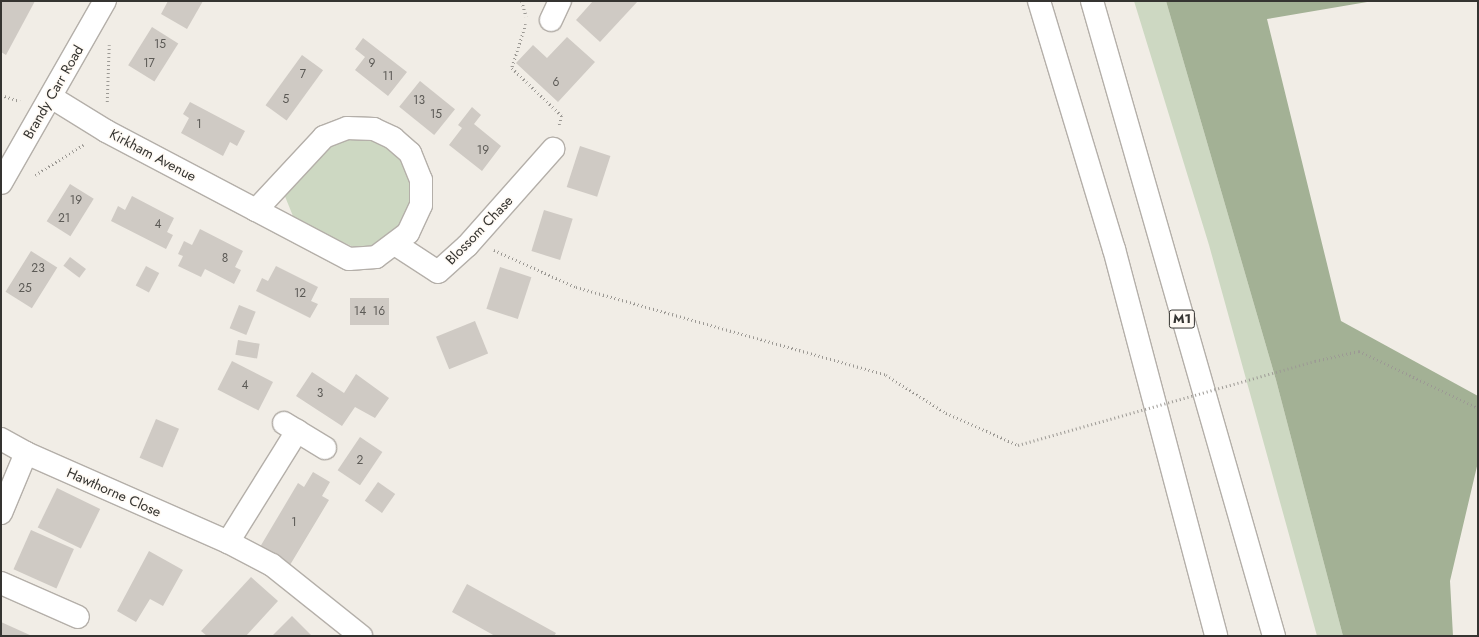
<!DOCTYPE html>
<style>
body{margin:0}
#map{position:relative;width:1479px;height:637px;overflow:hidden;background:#f1ede6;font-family:Jost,sans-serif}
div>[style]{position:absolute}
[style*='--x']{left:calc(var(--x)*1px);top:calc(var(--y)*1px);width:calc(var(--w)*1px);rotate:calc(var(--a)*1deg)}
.green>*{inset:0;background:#cdd8c2}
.forest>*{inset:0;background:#a3b195}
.building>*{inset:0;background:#cfcac4;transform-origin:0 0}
.path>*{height:2.5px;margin-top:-1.25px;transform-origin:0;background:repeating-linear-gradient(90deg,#9c9994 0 1px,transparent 0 4px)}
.roads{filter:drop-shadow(1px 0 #b4afa9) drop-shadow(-1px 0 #b4afa9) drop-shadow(0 1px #b4afa9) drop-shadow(0 -1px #b4afa9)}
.street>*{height:22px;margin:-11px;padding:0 11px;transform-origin:11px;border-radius:11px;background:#fff}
.secondary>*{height:22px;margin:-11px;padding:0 11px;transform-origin:11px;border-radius:11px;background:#fff}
.highway>*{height:22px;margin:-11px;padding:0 11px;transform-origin:11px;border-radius:11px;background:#fff}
.path-bridge>*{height:2.5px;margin-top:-1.25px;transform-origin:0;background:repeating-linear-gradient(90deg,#9c9994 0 1px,transparent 0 4px)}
span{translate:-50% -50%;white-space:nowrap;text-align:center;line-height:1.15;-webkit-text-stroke:3px #fffaf4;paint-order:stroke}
.number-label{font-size:12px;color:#5c5a56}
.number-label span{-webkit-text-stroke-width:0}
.shield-label span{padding:1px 3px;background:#fffaf4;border:1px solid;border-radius:3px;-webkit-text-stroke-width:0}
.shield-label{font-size:13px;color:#353431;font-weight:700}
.street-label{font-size:14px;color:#353431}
.frame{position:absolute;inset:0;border:2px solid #353431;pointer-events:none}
</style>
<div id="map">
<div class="green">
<div style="clip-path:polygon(1134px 1px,1166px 1px,1276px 380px,1343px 636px,1317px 636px,1209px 245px)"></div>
<div style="clip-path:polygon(357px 138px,375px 139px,394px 150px,405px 161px,412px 179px,409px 214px,397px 232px,378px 245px,358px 249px,295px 221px,284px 194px,326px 148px,339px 139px)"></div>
</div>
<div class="forest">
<div style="clip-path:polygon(1166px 1px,1373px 1px,1267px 19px,1341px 321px,1478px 396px,1478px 462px,1450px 581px,1453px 636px,1343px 636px,1276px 380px)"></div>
</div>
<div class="building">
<div style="clip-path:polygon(1px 1px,35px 1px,6px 55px,1px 52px)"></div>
<div style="clip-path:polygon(168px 1px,203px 1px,187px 29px,161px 14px)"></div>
<div style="clip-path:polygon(593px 1px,638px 1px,600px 42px,576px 20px)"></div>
<div style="left:152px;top:27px;width:31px;height:45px;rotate:32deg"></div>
<div style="clip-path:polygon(567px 37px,595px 62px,558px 102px,516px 63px,533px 45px,547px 58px)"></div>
<div style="clip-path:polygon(363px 38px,407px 72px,388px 96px,355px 70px,365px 57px,355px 49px)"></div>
<div style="left:302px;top:55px;width:26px;height:62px;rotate:36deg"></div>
<div style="left:420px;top:81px;width:45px;height:33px;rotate:39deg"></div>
<div style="clip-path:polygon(190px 102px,245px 131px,237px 146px,230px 142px,223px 156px,181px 133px,189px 118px,183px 114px)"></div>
<div style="clip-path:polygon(472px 107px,481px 115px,474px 124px,501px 146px,482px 171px,449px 145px,462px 128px,458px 125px)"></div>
<div style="left:580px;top:146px;width:32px;height:43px;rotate:18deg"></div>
<div style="left:70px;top:184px;width:28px;height:44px;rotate:32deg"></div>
<div style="clip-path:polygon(132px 196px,174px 218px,167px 232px,173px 235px,166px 249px,111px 221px,118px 206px,125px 210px)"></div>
<div style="left:544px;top:210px;width:30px;height:43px;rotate:17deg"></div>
<div style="clip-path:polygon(200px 229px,243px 251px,235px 267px,241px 270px,234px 284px,205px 269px,201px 277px,178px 266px,183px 256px,178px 254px,184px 241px,192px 245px)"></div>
<div style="left:31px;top:251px;width:31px;height:48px;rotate:32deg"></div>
<div style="left:70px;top:257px;width:20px;height:11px;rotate:37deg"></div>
<div style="left:146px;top:266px;width:15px;height:22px;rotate:28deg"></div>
<div style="clip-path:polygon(276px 266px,318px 287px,311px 301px,318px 304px,310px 318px,256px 291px,262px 278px,268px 281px)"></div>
<div style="left:500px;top:267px;width:33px;height:44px;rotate:18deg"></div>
<div style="left:350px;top:298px;width:39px;height:27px"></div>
<div style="left:239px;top:305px;width:18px;height:25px;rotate:22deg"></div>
<div style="left:475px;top:321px;width:35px;height:42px;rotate:68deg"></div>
<div style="left:238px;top:340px;width:22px;height:15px;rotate:10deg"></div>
<div style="left:232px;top:361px;width:46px;height:32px;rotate:27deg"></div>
<div style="clip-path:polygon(312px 372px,344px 393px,356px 374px,389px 398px,375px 418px,355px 407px,342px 426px,296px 396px)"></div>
<div style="left:156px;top:419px;width:25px;height:42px;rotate:23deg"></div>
<div style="left:360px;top:437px;width:27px;height:40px;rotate:34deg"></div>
<div style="clip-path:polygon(313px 472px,330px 482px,322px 496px,329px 500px,290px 565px,260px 547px,298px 483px,304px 487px)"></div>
<div style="left:378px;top:482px;width:21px;height:23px;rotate:35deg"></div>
<div style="left:57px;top:488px;width:48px;height:44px;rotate:26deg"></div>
<div style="left:31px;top:530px;width:47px;height:43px;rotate:24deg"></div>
<div style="clip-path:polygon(149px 551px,183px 570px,163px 606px,150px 599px,136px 622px,117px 611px)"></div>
<div style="clip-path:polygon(251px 577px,278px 601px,246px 636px,207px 636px,201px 631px)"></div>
<div style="clip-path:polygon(467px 584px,556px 633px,554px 636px,495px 636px,452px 612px)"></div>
<div style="clip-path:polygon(292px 616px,312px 636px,272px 636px)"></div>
<div style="clip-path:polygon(1px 622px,32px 636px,1px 636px)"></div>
</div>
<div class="path">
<div style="--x:522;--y:1;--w:16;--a:75"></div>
<div style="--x:526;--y:24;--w:46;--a:107.7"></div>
<div style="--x:512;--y:68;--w:69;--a:43.8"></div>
<div style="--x:562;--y:116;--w:10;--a:107"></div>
<div style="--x:1;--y:95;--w:20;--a:18"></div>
<div style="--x:107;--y:102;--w:57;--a:-88"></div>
<div style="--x:35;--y:175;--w:57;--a:-32"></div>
<div style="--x:494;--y:250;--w:90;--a:24.3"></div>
<div style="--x:576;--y:287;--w:322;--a:15.8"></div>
<div style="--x:886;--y:375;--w:71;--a:32.3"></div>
<div style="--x:946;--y:413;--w:79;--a:24"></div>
<div style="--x:1315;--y:361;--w:45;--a:-12.8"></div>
<div style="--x:1359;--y:351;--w:132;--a:25.6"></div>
</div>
<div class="roads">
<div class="street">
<div style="--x:551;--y:20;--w:21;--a:-65"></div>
<div style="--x:51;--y:97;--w:65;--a:31.7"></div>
<div style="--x:106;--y:131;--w:170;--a:27.8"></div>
<div style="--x:256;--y:210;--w:105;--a:27.8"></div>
<div style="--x:349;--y:259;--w:27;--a:-4"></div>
<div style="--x:376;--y:257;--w:40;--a:-37"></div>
<div style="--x:408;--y:233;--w:31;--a:-65"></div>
<div style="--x:421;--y:205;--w:25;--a:-90"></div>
<div style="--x:421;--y:180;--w:29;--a:-112"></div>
<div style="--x:410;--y:153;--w:23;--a:-139"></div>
<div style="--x:393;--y:138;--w:21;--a:-155"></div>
<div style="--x:374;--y:129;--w:27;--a:-178"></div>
<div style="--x:347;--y:128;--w:25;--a:159"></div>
<div style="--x:324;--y:137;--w:100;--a:133"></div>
<div style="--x:395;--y:244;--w:51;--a:33.1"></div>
<div style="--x:438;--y:272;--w:39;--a:-42"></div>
<div style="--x:467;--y:246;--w:130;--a:-48.4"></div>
<div style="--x:284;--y:423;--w:48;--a:31.4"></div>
<div style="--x:1;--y:439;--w:29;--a:29"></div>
<div style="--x:26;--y:453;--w:221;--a:23.8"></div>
<div style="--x:228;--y:542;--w:50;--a:27.6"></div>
<div style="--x:272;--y:565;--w:114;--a:38.6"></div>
<div style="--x:1;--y:513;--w:65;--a:-67.4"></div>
<div style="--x:228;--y:542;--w:131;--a:-58.1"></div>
<div style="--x:1;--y:583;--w:84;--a:23.8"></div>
</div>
<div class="secondary">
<div style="--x:1;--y:183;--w:210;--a:-60.3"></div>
</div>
<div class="highway">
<div style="--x:1039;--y:1;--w:259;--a:73.2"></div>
<div style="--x:1114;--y:249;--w:400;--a:75.2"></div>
<div style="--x:1092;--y:1;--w:661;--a:74.01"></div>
</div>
</div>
<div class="path-bridge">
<div style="--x:1018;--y:445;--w:309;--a:-15.8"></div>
</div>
<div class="number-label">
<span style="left:160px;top:45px">15</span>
<span style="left:149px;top:64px">17</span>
<span style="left:372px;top:64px">9</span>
<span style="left:303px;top:75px">7</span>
<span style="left:388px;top:77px">11</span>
<span style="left:556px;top:83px">6</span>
<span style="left:286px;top:100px">5</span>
<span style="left:419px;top:101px">13</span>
<span style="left:436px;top:115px">15</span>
<span style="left:199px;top:125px">1</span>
<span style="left:483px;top:151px">19</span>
<span style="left:76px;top:201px">19</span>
<span style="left:64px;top:219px">21</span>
<span style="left:158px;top:225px">4</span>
<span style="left:225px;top:259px">8</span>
<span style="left:38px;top:269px">23</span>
<span style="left:25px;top:289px">25</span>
<span style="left:300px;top:294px">12</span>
<span style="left:360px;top:312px">14</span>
<span style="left:379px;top:312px">16</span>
<span style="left:245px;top:386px">4</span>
<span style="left:320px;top:394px">3</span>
<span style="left:360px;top:461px">2</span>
<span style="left:294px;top:523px">1</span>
</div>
<div class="shield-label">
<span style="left:1182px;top:319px">M1</span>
</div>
<div class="street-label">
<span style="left:53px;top:92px;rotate:-60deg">Brandy Carr Road</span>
<span style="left:153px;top:155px;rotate:28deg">Kirkham Avenue</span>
<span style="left:479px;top:230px;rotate:-46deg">Blossom Chase</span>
<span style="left:114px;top:492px;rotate:24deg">Hawthorne Close</span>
</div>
<div class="frame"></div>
</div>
